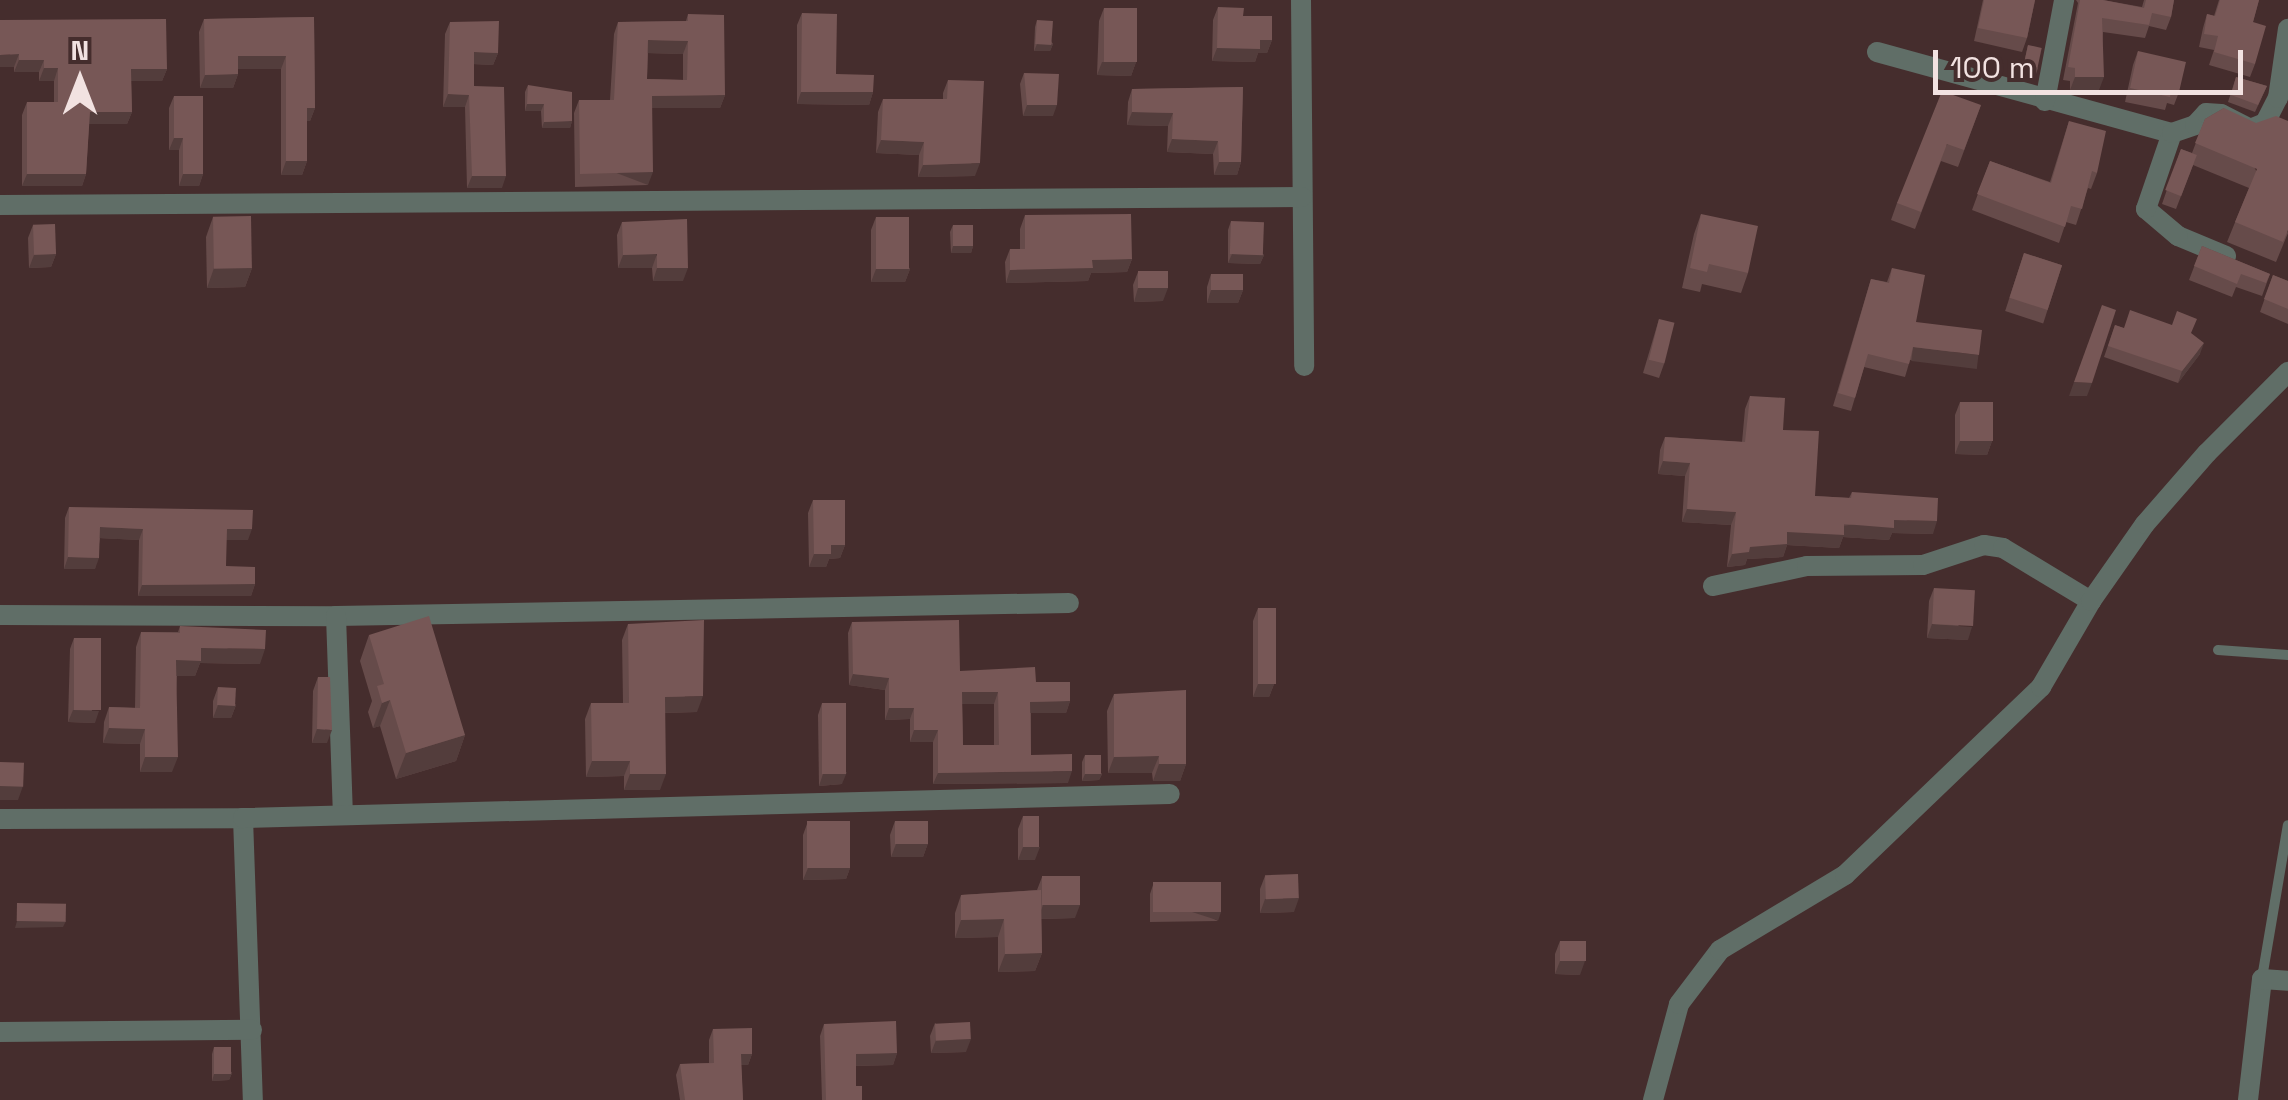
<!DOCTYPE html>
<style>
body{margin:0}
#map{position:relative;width:2288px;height:1100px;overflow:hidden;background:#452d2d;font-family:"Space Grotesk",sans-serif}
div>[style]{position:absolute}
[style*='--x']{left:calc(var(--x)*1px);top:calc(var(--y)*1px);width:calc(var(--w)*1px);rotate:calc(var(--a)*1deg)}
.lane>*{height:10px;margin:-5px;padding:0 5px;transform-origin:5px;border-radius:5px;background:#606e67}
.street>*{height:20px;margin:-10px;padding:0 10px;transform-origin:10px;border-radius:10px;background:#606e67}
.wall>*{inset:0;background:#664b4a;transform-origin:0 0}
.shaded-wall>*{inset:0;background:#533d3c;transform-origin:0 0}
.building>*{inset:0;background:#775756;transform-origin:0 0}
span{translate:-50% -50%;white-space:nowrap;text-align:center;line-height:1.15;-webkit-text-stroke:10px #452d2d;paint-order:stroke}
.north{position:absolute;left:30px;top:30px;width:100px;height:100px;-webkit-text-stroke:8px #452d2d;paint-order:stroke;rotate:0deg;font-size:28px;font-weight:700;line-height:40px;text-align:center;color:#f2e2e1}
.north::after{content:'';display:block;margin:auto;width:35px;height:45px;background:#f2e2e1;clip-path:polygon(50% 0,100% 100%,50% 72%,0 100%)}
.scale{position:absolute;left:1933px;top:50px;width:310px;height:45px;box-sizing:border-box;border:5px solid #f2e2e1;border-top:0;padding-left:12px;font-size:30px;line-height:35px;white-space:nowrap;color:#f2e2e1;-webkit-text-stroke:8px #452d2d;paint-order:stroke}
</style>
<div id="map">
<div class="lane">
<div style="--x:2218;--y:650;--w:70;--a:4.1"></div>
<div style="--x:2262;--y:978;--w:155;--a:-80.4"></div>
</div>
<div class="street">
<div style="--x:1301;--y:0;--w:366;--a:89.5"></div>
<div style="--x:1877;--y:52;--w:306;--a:15.4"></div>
<div style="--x:2045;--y:101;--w:103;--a:-79.3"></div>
<div style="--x:0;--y:205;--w:1302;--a:-0.35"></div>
<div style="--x:2226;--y:256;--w:52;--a:-157.4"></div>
<div style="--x:2178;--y:236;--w:42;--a:-139.8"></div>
<div style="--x:2146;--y:209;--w:80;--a:-71.1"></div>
<div style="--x:2172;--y:133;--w:24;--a:-19"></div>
<div style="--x:2195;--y:125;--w:16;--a:-47"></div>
<div style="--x:2206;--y:113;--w:15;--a:4"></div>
<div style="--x:2221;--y:114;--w:33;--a:27"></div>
<div style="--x:2250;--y:129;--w:16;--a:-22"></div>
<div style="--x:2265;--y:123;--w:28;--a:-63"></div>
<div style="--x:2278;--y:98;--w:70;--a:-81.8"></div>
<div style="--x:1713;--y:586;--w:96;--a:-12"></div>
<div style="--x:1807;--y:566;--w:116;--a:-0.5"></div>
<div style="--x:1923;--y:565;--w:64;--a:-18.2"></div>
<div style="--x:1984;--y:545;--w:19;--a:9"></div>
<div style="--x:2003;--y:548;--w:103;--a:31.1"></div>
<div style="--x:0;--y:615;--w:336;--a:0.2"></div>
<div style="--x:336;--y:616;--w:733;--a:-1.02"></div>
<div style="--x:336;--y:616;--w:199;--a:88"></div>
<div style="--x:243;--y:818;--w:282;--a:88"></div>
<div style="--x:0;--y:819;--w:243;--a:-0.2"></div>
<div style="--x:243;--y:818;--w:927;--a:-1.48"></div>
<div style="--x:0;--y:1032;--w:252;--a:-0.5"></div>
<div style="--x:1653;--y:1100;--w:99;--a:-74.8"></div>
<div style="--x:1679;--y:1004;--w:68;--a:-52.8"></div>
<div style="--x:1720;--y:950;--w:146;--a:-31"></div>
<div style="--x:1845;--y:875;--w:272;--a:-43.8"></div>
<div style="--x:2041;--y:687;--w:99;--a:-59.8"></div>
<div style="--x:2091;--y:601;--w:94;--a:-55"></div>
<div style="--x:2145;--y:524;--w:94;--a:-48.9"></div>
<div style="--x:2207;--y:453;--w:115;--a:-45"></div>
<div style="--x:2248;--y:1100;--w:122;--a:-83.4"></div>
<div style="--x:2262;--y:979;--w:26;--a:4"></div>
</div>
<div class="wall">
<div style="clip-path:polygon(1983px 0,2035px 0,2027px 38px,2022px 52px,1974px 41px)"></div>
<div style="clip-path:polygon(2076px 0,2103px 0,2142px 7px,2144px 0,2174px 0,2171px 17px,2166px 30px,2149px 26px,2145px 38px,2103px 32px,2099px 90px,2070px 90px,2070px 81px,2063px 80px,2078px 3px)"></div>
<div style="clip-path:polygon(2219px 0,2259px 0,2253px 22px,2255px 64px,2250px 77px,2209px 65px,2214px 50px,2199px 47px,2203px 28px,2207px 14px,2214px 16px)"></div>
<div style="clip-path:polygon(1218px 7px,1243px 16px,1272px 40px,1267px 53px,1258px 53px,1255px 62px,1212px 61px,1213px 20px)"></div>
<div style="clip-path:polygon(1104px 8px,1136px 62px,1131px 76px,1097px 75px,1099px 21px)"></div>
<div style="clip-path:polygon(802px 13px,836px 74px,873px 92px,869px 105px,797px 104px,797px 25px)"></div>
<div style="clip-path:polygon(evenodd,688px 14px,725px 95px,720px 108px,652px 108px,648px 185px,575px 187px,574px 113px,579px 100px,610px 100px,614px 34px,618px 22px,686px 21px,688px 14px,648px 53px,683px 54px,683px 80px,647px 79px,648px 53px)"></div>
<div style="clip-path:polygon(314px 17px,315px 108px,310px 121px,307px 121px,307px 161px,302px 175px,281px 175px,281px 69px,238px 69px,238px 74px,233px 88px,200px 88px,199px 32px,204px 19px)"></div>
<div style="clip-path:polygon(0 20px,167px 69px,162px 81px,131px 81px,132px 112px,127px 124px,89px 124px,86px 174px,82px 186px,22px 186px,22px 115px,27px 102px,54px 102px,54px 81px,39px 81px,39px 72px,14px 72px,14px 67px)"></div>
<div style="clip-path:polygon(1037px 20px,1053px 44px,1050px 51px,1034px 51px,1035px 27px)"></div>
<div style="clip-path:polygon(450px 22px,498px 53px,493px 65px,474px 64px,474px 86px,502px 188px,467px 188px,465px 107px,443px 107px,445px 34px)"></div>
<div style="clip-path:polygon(2028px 45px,2038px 68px,2036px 74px,2022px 72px)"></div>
<div style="clip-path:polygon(2138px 51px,2179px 92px,2174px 105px,2167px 103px,2165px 110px,2125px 102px,2133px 65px)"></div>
<div style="clip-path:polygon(1024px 73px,1053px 116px,1023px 116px,1020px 84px)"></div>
<div style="clip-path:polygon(2236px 77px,2267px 86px,2255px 112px,2228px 102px)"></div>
<div style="clip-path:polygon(948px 80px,975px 176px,918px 177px,919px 155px,876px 153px,878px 112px,883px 99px,943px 99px,943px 93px)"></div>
<div style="clip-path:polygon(528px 85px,572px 121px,570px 128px,542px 128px,541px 111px,525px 111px,525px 92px)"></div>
<div style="clip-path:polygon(1243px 87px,1241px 162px,1237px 175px,1214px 175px,1213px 154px,1167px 152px,1168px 126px,1127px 125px,1128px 102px,1132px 89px)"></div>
<div style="clip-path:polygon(174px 96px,203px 174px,199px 186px,179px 186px,179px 150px,169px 150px,169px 108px)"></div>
<div style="clip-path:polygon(1981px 105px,1958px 167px,1941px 161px,1915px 229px,1891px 220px,1897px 203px)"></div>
<div style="clip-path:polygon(2224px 108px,2288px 233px,2276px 262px,2227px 242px,2249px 188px,2193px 165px,2176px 209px,2162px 204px,2181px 149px,2192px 153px,2205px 119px)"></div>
<div style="clip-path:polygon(2069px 121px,2097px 173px,2091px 189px,2088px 188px,2076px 225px,2066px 222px,2059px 243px,1972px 210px,1990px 161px,2050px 182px)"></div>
<div style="clip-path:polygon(1701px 214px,1748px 273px,1741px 293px,1702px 284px,1700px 292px,1682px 288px,1694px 234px)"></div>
<div style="clip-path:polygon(1025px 215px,1132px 259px,1127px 272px,1091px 273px,1088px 281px,1006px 283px,1005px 262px,1010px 249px,1020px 249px,1020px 229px)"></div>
<div style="clip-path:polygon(213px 217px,252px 268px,245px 287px,207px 288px,206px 237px)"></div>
<div style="clip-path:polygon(876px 217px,910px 269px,905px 282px,871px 282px,871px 230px)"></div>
<div style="clip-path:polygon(1231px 221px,1264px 255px,1260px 264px,1228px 263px,1228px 230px)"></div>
<div style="clip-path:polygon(622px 222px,683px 281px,653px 281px,652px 268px,618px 268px,617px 235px)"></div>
<div style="clip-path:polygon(33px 225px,56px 254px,51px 267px,29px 268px,28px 238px)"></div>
<div style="clip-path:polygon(953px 225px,973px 246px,971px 253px,951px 253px,950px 232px)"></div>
<div style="clip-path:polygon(2202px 246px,2270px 274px,2262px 296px,2236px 287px,2232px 297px,2189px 280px)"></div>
<div style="left:2024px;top:253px;width:40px;height:61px;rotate:18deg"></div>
<div style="clip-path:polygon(1892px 268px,1916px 322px,1974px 368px,1910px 360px,1905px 377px,1864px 367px,1851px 411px,1833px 406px,1871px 279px,1887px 282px)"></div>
<div style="clip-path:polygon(1138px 272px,1163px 301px,1134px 302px,1133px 285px)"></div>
<div style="clip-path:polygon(1211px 274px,1243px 290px,1238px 303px,1207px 303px,1207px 287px)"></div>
<div style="clip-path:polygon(2273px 275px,2288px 281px,2288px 324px,2260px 312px)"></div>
<div style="clip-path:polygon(1659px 319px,1664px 364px,1659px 378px,1643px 373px)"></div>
<div style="clip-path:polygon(2115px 325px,2123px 328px,2191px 334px,2200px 354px,2178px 383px,2104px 357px)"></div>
<div style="clip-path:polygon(1750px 396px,1783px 430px,1815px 496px,1849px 498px,1852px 492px,1933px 534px,1892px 533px,1889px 540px,1843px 537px,1839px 548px,1787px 545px,1783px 557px,1747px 559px,1745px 565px,1727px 567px,1731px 525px,1682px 522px,1685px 476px,1658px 474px,1660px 450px,1665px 437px,1742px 442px,1745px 409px)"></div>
<div style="clip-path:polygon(1960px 402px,1992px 441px,1987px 455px,1955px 454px,1955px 415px)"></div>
<div style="clip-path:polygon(813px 500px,845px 545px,840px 558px,829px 559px,826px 567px,809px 567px,808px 513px)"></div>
<div style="clip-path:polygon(69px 507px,248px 540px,226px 540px,226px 566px,255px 584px,251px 596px,138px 596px,139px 540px,100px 538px,95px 569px,64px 569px,65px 518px)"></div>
<div style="clip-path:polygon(1934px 588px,1968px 640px,1927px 638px,1929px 601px)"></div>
<div style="clip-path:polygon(1258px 608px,1274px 684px,1269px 697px,1253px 697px,1253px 621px)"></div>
<div style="clip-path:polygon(evenodd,852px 622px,960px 671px,1036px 682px,1070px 701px,1066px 713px,1031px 713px,1031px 755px,1068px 783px,933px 784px,933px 742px,910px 742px,910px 719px,885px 720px,885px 690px,849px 685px,848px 633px,852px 622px,962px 704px,994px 704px,994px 745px,963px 745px,962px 704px)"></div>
<div style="clip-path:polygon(628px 624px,697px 712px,665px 713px,660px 790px,624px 790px,624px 776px,586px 777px,585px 719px,591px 703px,623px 703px,622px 640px)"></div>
<div style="clip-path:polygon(180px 626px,260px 664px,200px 663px,195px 676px,177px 676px,172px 772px,140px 772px,140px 744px,103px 743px,104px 722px,109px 707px,135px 708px,136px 647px,141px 632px,178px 632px)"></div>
<div style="clip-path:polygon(369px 635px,465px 735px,456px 761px,396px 779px,380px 726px,373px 728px,368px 712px,372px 701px,360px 661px)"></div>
<div style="clip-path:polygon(74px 638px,95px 723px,68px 722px,70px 649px)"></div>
<div style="clip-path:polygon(318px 677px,327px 743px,312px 743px,313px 691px)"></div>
<div style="clip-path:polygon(218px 687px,236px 705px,231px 718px,213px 718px,213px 701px)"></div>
<div style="clip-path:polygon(1114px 694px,1186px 764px,1180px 781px,1153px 781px,1152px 773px,1108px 773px,1107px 711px)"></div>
<div style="clip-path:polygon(822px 703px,842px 784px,819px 786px,818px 715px)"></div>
<div style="clip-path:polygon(1085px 755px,1102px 774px,1099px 780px,1082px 781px,1082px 762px)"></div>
<div style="clip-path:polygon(1023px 816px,1035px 860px,1018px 860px,1018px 829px)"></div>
<div style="clip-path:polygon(895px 821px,928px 843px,923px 857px,891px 857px,890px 835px)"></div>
<div style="clip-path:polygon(807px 824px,850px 868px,846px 879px,803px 880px,803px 835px)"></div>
<div style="clip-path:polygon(1265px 876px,1294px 912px,1260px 913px,1260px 889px)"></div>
<div style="clip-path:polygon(1042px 877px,1075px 918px,1041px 919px,1042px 953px,1035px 971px,998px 972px,998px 937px,955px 938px,955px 913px,961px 895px,1037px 890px)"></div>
<div style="clip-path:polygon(1153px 885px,1218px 921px,1150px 922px,1150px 894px)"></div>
<div style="clip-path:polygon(1560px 941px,1580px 975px,1555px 974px,1555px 954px)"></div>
<div style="clip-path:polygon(935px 1023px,966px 1052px,931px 1053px,930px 1036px)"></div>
<div style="clip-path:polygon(824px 1024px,897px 1053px,893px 1065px,856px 1066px,856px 1086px,862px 1100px,822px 1100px,820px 1036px)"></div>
<div style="clip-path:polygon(713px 1029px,752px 1054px,748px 1065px,741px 1065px,743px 1100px,680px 1100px,676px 1075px,680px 1064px,709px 1063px,709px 1040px)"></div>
<div style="clip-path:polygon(214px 1047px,232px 1073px,229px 1080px,212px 1081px,212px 1054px)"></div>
</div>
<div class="shaded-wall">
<div style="clip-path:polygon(648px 40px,688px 41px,683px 54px,643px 53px)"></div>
<div style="clip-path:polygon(1260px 40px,1272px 40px,1267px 53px,1258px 53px,1255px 62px,1212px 61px,1217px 48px)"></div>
<div style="clip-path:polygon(1037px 44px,1053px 44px,1050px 51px,1034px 51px)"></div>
<div style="clip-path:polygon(474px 52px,498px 53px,493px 65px,470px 64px)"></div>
<div style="clip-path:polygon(19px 54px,14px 67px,0 67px,0 55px)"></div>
<div style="clip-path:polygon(238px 56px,286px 56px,281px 69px,233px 69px)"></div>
<div style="clip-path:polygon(19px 60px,44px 60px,39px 72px,14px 72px)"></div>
<div style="clip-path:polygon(1102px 62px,1136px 62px,1131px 76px,1097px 75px)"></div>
<div style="clip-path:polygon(44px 68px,58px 68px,54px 81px,39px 81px)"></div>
<div style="clip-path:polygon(131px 69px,167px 69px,162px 81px,127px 81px)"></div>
<div style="clip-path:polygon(238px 74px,233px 88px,200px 88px,205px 75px)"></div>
<div style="clip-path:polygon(2075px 77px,2104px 77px,2099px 90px,2070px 90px)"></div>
<div style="clip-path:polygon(801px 92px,873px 92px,869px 105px,797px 104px)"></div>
<div style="clip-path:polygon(448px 94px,469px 95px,465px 107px,443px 107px)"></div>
<div style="clip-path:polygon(725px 95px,720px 108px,647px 108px,652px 96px)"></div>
<div style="clip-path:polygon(527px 104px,544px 104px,541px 111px,525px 111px)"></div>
<div style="clip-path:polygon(1027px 105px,1057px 105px,1053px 116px,1023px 116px)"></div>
<div style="clip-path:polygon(307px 108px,315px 108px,310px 121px,302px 121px)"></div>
<div style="clip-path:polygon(90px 112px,132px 112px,127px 124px,86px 124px)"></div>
<div style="clip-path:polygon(1132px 112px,1173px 113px,1168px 126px,1127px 125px)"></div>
<div style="clip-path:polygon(572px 121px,570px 128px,542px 128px,544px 122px)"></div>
<div style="clip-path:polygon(174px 138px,183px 138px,179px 150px,169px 150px)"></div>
<div style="clip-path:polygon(1172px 139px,1218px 141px,1213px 154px,1167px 152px)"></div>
<div style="clip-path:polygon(881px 140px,924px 142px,919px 155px,876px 153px)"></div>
<div style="clip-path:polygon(286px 161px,307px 161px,302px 175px,281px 175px)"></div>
<div style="clip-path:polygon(1219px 162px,1241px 162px,1237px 175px,1214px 175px)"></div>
<div style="clip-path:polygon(980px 163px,975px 176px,918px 177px,923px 165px)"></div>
<div style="left:653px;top:172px;width:14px;height:73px;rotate:111deg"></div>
<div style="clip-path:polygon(27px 174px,86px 174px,82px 186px,22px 186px)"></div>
<div style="clip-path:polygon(183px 174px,203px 174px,199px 186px,179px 186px)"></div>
<div style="clip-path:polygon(472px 176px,506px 176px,502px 188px,467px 188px)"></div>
<div style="clip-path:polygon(953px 246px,973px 246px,971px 253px,951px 253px)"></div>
<div style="clip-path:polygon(56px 254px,51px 267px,29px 268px,34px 255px)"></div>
<div style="clip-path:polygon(657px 254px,652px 268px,618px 268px,623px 255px)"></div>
<div style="clip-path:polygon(1232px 254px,1264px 255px,1260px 264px,1228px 263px)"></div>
<div style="clip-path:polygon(1132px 259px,1127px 272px,1091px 273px,1088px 281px,1006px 283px,1010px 270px,1092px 260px)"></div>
<div style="clip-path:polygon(214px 268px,252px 268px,245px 287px,207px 288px)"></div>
<div style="clip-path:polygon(657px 268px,688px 268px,683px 281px,653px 281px)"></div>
<div style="clip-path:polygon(876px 269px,910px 269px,905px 282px,871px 282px)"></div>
<div style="clip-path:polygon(1138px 288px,1168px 288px,1163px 301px,1134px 302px)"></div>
<div style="clip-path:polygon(1211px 290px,1243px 290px,1238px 303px,1207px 303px)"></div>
<div style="clip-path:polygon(2204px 343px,2200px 354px,2178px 383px,2182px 371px)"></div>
<div style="left:1913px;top:347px;width:66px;height:14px;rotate:7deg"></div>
<div style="clip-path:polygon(2074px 382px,2092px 383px,2087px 396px,2069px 396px)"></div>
<div style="clip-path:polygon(1960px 441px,1992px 441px,1987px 455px,1955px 454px)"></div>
<div style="clip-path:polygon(1663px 461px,1690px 463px,1685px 476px,1658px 474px)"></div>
<div style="clip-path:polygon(1687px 509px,1736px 512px,1731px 525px,1682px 522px)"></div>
<div style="clip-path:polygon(1894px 520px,1937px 521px,1933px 534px,1892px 533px,1889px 540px,1843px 537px,1839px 548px,1787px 545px,1783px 557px,1747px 559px,1745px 565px,1727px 567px,1732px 554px,1787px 532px)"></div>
<div style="clip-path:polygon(100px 527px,143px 529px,139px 540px,96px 538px)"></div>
<div style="clip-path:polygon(227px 529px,252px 529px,248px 540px,222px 540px)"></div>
<div style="clip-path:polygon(831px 545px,845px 545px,840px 558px,829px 559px,826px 567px,809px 567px,814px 554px)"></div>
<div style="clip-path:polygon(68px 557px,99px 558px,95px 569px,64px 569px)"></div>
<div style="clip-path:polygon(255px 584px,251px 596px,138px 596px,142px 585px)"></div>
<div style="clip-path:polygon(1932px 624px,1972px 627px,1968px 640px,1927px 638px)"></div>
<div style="clip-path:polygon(201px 648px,265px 649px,260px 664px,200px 663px,195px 676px,171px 676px,176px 660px)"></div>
<div style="clip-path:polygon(853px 674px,889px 678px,885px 690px,849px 685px)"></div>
<div style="clip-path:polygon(1258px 684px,1274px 684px,1269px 697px,1253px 697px)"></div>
<div style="clip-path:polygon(962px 692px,998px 692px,994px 704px,958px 704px)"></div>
<div style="clip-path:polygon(703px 696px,697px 712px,659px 713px,665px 697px)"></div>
<div style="clip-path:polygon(390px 700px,380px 726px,373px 728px,382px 703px)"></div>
<div style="clip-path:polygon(1070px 701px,1066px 713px,1026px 713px,1030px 702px)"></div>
<div style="clip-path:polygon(218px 705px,236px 705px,231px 718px,213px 718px)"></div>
<div style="clip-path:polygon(889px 708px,914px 708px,910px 719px,885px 720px)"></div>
<div style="clip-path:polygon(73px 710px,99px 711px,95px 723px,68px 722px)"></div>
<div style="clip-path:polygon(109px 728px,145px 729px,140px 744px,103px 743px)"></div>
<div style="clip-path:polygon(317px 729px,332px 730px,327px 743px,312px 743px)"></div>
<div style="clip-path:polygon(914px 730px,938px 730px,933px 742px,910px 742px)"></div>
<div style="clip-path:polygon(465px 735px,456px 761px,396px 779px,406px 753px)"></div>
<div style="clip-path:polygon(1159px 756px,1152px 773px,1108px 773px,1114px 757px)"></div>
<div style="clip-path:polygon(145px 757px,178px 757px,172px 772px,140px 772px)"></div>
<div style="clip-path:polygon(592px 761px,630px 761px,624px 776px,586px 777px)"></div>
<div style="clip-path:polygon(1159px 764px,1186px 764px,1180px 781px,1153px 781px)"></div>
<div style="clip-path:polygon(1072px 771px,1068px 783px,933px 784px,938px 773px)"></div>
<div style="clip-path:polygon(847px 772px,842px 784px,819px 786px,823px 774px)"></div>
<div style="clip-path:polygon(630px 774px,666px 774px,660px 790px,624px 790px)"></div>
<div style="clip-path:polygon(1085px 774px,1102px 774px,1099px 780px,1082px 781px)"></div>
<div style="clip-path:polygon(0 786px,23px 786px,18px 800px,0 800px)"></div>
<div style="clip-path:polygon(928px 843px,923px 857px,891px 857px,896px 844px)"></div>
<div style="clip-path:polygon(1023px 847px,1040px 847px,1035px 860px,1018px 860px)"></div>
<div style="clip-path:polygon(808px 868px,850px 868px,846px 879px,803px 880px)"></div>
<div style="clip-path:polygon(1299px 898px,1294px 912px,1260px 913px,1265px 899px)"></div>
<div style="clip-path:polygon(1043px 905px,1080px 905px,1075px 918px,1038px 919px)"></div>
<div style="left:1221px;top:912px;width:9px;height:68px;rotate:108deg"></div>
<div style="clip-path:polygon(1004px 919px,998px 937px,955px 938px,961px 920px)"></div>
<div style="clip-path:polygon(17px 921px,66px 921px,63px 927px,15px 928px)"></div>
<div style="clip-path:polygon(1042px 953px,1035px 971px,998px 972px,1005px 954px)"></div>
<div style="clip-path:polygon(1560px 961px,1585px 961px,1580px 975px,1555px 974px)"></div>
<div style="clip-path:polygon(971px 1039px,966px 1052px,931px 1053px,936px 1040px)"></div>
<div style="clip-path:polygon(897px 1053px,893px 1065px,851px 1066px,856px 1054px)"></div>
<div style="clip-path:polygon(741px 1054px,752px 1054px,748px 1065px,737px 1065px)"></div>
<div style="clip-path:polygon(232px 1073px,229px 1080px,212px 1081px,214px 1074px)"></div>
</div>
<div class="building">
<div style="clip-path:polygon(1984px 0,2035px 0,2027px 38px,1978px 28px)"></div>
<div style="clip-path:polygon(2080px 0,2103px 0,2144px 8px,2146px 0,2174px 0,2171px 17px,2152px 13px,2149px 25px,2102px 18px,2104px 77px,2075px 77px,2075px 68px,2068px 67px)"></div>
<div style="clip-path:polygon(2220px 0,2259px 0,2253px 22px,2266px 26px,2255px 64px,2214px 52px,2218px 36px,2204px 34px,2207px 14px,2215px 16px)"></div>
<div style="clip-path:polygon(1218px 7px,1244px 8px,1243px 16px,1272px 16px,1272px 40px,1260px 40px,1260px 49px,1217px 48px)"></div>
<div style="left:1104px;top:8px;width:33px;height:54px"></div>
<div style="clip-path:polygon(802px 13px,837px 14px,836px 74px,874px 75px,873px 92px,801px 92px)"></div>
<div style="clip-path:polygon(evenodd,688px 14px,724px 15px,725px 95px,652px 96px,653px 172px,580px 174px,579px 100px,614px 100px,618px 22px,688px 21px,688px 14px,648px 40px,688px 41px,687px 80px,647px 79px,648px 40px)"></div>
<div style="clip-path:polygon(314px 17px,315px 108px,307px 108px,307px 161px,286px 161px,286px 56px,238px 56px,238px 74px,205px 75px,204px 19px)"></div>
<div style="clip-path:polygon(166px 19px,167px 69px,131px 69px,132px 112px,90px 112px,86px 174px,27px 174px,27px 102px,58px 102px,58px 68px,44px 68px,44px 60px,19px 60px,19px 54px,0 55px,0 20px)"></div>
<div style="left:1037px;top:20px;width:16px;height:24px;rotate:4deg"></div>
<div style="clip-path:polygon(499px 21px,498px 53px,474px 52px,474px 86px,504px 87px,506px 176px,472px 176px,469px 95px,448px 94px,450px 22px)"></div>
<div style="left:2028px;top:45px;width:14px;height:20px;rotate:12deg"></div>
<div style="clip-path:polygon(2138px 51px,2186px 62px,2179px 92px,2171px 90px,2170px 97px,2130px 88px)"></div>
<div style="clip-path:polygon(1024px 73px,1059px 74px,1057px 105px,1027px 105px)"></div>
<div style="clip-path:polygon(2236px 77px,2267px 86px,2258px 105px,2231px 95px)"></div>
<div style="clip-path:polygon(948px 80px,984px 81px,980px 163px,923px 165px,924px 142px,881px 140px,883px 99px,947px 99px)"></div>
<div style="clip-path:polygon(528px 85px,572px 92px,572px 121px,544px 122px,544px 104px,527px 104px)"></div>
<div style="clip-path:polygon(1243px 87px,1241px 162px,1219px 162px,1218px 141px,1172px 139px,1173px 113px,1132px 112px,1132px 89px)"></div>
<div style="clip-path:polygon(1942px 91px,1981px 105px,1964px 150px,1947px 144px,1921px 212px,1897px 203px)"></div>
<div style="clip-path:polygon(174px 96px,203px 96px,203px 174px,183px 174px,183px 138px,174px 138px)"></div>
<div style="clip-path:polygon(2224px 108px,2256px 123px,2276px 116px,2288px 121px,2288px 230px,2283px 242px,2235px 222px,2257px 169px,2195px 143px,2205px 119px)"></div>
<div style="clip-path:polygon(2069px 121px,2106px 131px,2097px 173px,2092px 171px,2082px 209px,2071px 206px,2065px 227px,1977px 194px,1990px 161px,2051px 183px)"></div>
<div style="left:2181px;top:149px;width:17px;height:44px;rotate:21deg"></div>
<div style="clip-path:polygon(1131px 214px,1132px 259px,1092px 260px,1093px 268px,1010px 270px,1010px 249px,1025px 249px,1025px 215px)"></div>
<div style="clip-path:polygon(1701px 214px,1758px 226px,1748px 273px,1709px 264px,1707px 272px,1690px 268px)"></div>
<div style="left:251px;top:216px;width:52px;height:38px;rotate:89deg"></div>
<div style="left:876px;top:217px;width:33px;height:52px"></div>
<div style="clip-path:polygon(687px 219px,688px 268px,657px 268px,657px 254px,623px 255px,622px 222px)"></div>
<div style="left:1231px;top:221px;width:33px;height:33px;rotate:2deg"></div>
<div style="left:55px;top:224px;width:30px;height:22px;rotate:88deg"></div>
<div style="left:953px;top:225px;width:20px;height:21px"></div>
<div style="clip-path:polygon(2202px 246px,2270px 274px,2266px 283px,2241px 274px,2237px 284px,2194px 266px)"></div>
<div style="left:2024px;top:253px;width:40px;height:47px;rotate:18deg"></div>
<div style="clip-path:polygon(1892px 268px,1925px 275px,1916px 322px,1982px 330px,1979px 355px,1913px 347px,1909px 364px,1868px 354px,1855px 398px,1838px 393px,1871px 279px,1889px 283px)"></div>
<div style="left:1168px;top:271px;width:17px;height:30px;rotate:90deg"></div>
<div style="left:1211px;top:274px;width:32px;height:16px"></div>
<div style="clip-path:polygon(2273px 275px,2288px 281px,2288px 309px,2264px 299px)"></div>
<div style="clip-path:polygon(2102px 305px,2116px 310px,2092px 383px,2074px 382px)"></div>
<div style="clip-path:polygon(2130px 310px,2172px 325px,2177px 311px,2197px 319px,2191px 333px,2204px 343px,2182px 371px,2108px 346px,2115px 325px,2124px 328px)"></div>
<div style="left:1659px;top:319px;width:16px;height:42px;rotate:14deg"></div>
<div style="clip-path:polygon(1750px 396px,1785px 398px,1783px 430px,1819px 431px,1815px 496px,1851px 498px,1852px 492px,1938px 498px,1937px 521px,1894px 520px,1894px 528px,1844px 524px,1844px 535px,1787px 532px,1787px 544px,1750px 547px,1749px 552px,1732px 554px,1736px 512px,1687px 509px,1690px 463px,1663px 461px,1665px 437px,1745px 442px)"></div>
<div style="left:1960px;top:402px;width:33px;height:39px"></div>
<div style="clip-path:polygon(813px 500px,845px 500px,845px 545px,831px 545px,831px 554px,814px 554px)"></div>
<div style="clip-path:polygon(69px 507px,253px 510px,252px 529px,227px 529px,226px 566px,255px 567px,255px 584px,142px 585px,143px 529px,100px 527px,99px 558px,68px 557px)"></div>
<div style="left:1934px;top:588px;width:41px;height:36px;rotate:3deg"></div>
<div style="left:1258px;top:608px;width:18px;height:76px"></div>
<div style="clip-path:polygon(429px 616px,465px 735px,406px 753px,390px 700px,382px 703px,377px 686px,384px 684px,369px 635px)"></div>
<div style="clip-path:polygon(704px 620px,703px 696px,665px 697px,666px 774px,630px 774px,630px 761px,592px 761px,591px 703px,629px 703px,628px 624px)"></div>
<div style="clip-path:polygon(evenodd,959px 620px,960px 671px,1035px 667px,1036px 682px,1070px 682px,1070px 701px,1030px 702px,1031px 755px,1072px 754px,1072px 771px,938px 773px,938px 730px,914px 730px,914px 708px,889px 708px,889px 678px,853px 674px,852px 622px,959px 620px,962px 692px,998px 692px,999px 745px,963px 745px,962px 692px)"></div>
<div style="clip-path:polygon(180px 626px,266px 630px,265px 649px,201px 648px,201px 661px,176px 660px,178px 757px,145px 757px,145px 729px,109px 728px,109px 707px,140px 708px,141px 632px,180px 633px)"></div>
<div style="left:74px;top:638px;width:27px;height:72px"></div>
<div style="clip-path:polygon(318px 677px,330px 677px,332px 730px,317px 729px)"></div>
<div style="left:218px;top:687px;width:18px;height:18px;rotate:3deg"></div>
<div style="clip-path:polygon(1186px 690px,1186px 764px,1159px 764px,1159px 756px,1114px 757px,1114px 694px)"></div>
<div style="left:822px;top:703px;width:24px;height:71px"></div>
<div style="left:1085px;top:755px;width:16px;height:19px"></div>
<div style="left:0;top:762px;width:24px;height:24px;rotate:2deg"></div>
<div style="left:1023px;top:816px;width:16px;height:31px"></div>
<div style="left:850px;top:821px;width:47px;height:43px;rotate:90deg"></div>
<div style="left:895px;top:821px;width:33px;height:23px"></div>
<div style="left:1298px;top:874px;width:24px;height:33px;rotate:88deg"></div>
<div style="left:1080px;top:876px;width:29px;height:38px;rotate:90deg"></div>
<div style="left:1221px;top:882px;width:30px;height:68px;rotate:90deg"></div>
<div style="clip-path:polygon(1041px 890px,1042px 953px,1005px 954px,1004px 919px,961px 920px,961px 895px)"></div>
<div style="left:17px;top:903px;width:49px;height:18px;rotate:1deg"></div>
<div style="left:1560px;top:941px;width:26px;height:20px"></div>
<div style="clip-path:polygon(896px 1021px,897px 1053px,856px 1054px,856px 1086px,862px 1086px,862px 1100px,826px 1100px,824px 1024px)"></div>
<div style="left:970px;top:1022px;width:17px;height:35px;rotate:87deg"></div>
<div style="clip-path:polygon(752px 1028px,752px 1054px,741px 1054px,743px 1100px,685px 1100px,680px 1064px,714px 1063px,713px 1029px)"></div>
<div style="left:214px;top:1047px;width:17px;height:27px"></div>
</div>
<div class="north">N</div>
<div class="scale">100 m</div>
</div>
